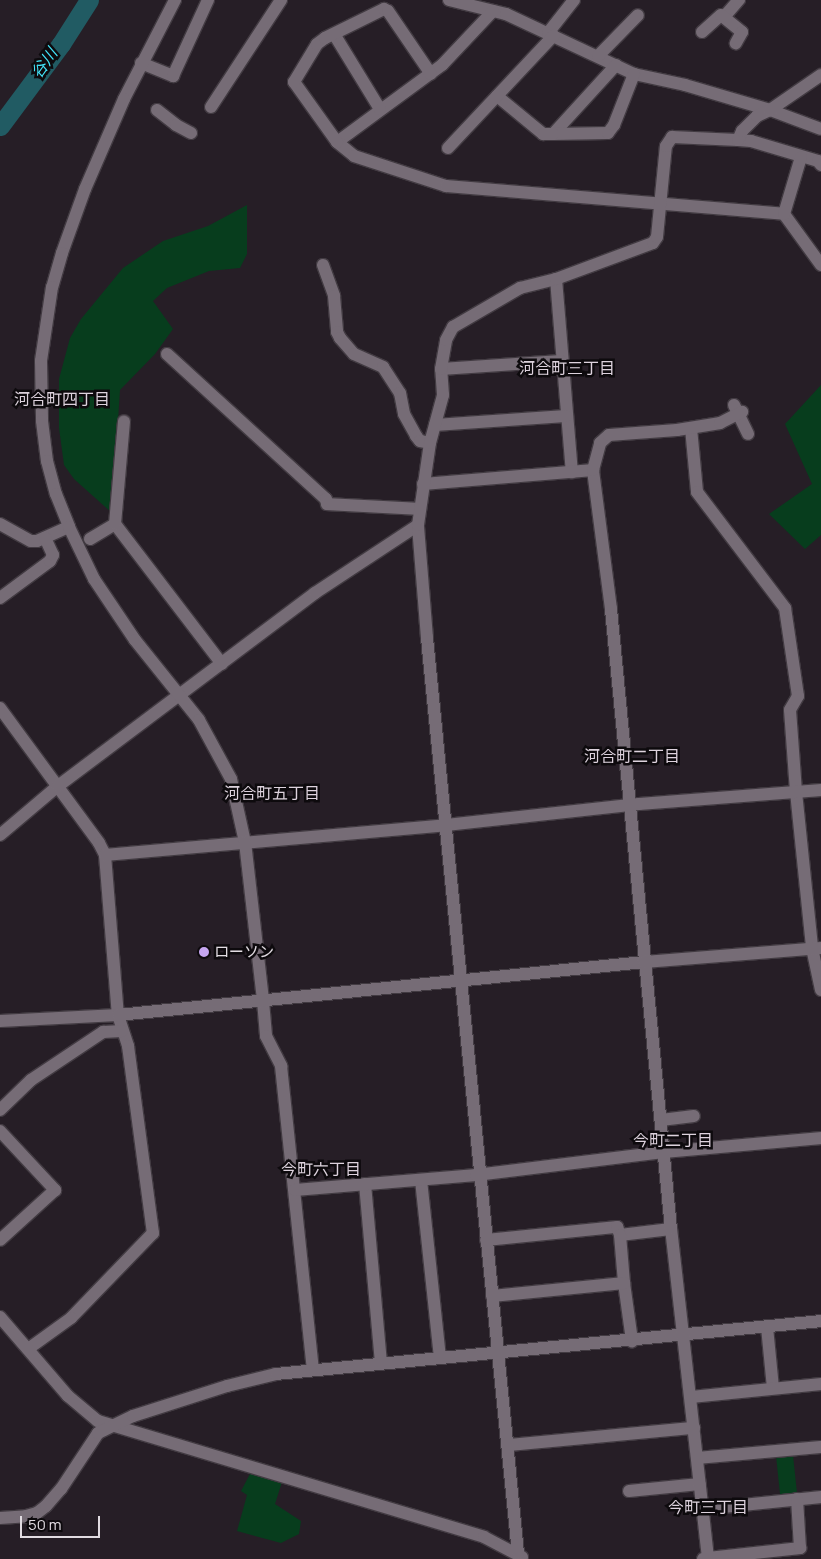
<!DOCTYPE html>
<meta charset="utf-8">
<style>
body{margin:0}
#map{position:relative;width:821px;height:1559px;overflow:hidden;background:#261e26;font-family:Manrope,"Noto Sans JP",sans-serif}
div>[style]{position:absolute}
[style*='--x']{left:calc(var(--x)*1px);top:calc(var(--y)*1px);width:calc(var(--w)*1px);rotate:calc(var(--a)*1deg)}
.green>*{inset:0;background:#073d1d;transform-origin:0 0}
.river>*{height:19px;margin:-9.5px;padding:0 9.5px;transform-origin:9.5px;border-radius:9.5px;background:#215b63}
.roads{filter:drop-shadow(1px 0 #423b42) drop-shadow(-1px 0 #423b42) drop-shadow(0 1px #423b42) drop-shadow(0 -1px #423b42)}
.street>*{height:12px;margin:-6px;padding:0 6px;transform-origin:6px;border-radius:6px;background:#766c76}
.secondary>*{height:12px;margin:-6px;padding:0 6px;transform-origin:6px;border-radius:6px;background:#766c76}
.dots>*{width:14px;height:14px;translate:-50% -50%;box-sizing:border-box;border:2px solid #0d0a0d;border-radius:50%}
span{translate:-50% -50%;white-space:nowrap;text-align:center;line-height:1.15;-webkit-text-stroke:5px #0d0a0d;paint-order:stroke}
.poi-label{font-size:15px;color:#e2dce2}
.left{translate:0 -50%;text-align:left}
.water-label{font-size:16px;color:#43e4f9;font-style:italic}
.neighbourhood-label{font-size:16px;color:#ddd2dd}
.scale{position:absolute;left:20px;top:1516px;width:80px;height:22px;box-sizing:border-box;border:2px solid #e2dce2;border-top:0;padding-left:6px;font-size:15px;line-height:18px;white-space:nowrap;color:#e2dce2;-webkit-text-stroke:4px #0d0a0d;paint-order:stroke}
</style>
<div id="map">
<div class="green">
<div style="clip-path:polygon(247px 205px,247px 254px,240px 268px,209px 271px,167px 288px,153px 301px,173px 329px,155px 354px,120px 390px,112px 513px,74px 479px,64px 465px,59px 428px,59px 379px,70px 338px,81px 319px,123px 268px,163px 241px,208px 226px)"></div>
<div style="clip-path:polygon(821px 385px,821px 535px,805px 549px,769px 514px,812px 484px,785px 424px)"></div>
<div style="left:793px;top:1455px;width:39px;height:17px;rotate:84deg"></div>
<div style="clip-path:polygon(251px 1472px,282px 1482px,275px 1504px,301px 1521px,299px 1534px,281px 1543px,237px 1531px,247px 1495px,241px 1491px)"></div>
</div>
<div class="river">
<div style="--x:0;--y:126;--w:102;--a:-53.4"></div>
<div style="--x:61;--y:44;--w:52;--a:-57.5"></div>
</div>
<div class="roads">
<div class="street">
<div style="--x:449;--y:0;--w:59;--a:13.8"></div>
<div style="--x:506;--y:14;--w:141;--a:25.1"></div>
<div style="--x:634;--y:74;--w:52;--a:12.2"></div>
<div style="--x:685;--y:85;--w:89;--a:16.4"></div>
<div style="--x:770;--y:110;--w:54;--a:20.4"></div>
<div style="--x:493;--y:11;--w:74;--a:133.4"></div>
<div style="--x:442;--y:65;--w:130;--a:143.7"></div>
<div style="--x:337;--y:142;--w:22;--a:39"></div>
<div style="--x:354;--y:156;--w:97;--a:18.1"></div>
<div style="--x:446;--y:186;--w:339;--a:4.7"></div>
<div style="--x:784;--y:214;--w:63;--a:54"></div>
<div style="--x:724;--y:17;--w:23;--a:-49"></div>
<div style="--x:702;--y:32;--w:25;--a:-42"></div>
<div style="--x:721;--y:15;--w:27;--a:39"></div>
<div style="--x:742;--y:32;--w:13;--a:119"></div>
<div style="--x:548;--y:33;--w:42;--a:-51.8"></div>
<div style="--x:334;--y:34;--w:88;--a:58.5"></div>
<div style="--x:598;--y:56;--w:57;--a:-45.7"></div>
<div style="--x:141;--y:63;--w:35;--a:22"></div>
<div style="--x:173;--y:76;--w:84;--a:-65.3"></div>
<div style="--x:616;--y:65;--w:93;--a:132.4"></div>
<div style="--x:553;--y:134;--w:55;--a:-1"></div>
<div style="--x:608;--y:133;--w:10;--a:-53"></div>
<div style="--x:614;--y:125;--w:55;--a:-68.6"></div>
<div style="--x:497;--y:96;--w:60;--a:39.6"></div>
<div style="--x:543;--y:134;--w:10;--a:0"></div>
<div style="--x:211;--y:107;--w:128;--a:-56.8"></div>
<div style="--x:157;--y:110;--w:24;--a:38"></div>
<div style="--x:176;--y:125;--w:17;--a:28"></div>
<div style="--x:738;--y:140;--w:13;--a:4"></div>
<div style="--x:751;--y:141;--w:70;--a:16.6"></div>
<div style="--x:818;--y:161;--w:5;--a:53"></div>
<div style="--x:337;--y:142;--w:74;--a:-125.6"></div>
<div style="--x:294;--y:82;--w:44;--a:-58.8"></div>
<div style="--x:317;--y:44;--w:10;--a:-37"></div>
<div style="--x:325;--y:38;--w:66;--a:-26.2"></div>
<div style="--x:384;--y:9;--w:4;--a:27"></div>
<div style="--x:388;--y:11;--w:76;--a:55.7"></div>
<div style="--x:448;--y:148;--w:154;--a:-46.8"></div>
<div style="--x:784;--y:214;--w:59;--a:-73.4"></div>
<div style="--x:323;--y:265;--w:33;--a:70"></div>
<div style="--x:334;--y:296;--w:36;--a:85"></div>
<div style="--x:337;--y:332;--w:7;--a:63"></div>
<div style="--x:340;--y:338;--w:21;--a:49"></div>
<div style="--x:354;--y:354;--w:32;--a:24"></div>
<div style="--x:383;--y:367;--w:31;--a:57"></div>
<div style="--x:400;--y:393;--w:21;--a:79"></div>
<div style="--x:404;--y:414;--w:25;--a:61"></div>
<div style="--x:416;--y:436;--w:6;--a:51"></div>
<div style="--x:420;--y:441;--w:10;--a:11"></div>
<div style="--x:556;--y:279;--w:194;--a:85.3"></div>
<div style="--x:167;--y:354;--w:215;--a:42.4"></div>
<div style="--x:326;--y:499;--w:5;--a:79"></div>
<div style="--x:327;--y:504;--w:93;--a:3.1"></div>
<div style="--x:441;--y:369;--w:120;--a:-3.8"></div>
<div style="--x:734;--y:405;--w:32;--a:64"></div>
<div style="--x:435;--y:425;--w:131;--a:-3.9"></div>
<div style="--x:691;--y:428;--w:64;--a:84.6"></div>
<div style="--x:697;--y:492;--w:146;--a:52.8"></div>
<div style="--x:785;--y:608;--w:89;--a:81.6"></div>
<div style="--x:798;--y:696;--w:16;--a:120"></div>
<div style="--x:790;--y:710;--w:82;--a:85.8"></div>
<div style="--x:796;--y:792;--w:157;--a:84.1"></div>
<div style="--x:812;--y:948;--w:43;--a:77.9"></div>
<div style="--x:423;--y:484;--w:171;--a:-4.7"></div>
<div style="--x:0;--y:524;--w:35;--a:29"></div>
<div style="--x:31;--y:541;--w:6;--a:0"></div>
<div style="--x:37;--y:541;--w:35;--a:-24"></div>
<div style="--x:115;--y:524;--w:176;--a:52.6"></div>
<div style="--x:90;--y:539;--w:29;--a:-31"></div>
<div style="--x:115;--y:524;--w:103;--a:-85"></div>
<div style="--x:0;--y:598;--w:62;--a:-36.5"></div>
<div style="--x:50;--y:561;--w:7;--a:-63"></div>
<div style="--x:53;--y:555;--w:19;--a:-115"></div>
<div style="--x:0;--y:708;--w:167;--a:53.7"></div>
<div style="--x:99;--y:843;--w:13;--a:63"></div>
<div style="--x:105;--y:855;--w:161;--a:85.4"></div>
<div style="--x:118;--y:1015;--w:33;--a:72"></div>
<div style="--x:128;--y:1046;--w:189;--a:82.4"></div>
<div style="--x:153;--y:1233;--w:118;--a:134"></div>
<div style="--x:71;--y:1318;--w:53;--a:144.2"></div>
<div style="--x:0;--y:835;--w:76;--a:-40.2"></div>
<div style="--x:58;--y:786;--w:321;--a:-36.9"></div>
<div style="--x:315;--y:593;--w:123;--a:-33.4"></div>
<div style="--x:105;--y:855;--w:342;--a:-5"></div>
<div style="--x:446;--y:825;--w:194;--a:-6.2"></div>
<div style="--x:639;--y:804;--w:183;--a:-4.4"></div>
<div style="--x:263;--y:1001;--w:35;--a:85"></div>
<div style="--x:266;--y:1036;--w:34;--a:63"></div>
<div style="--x:281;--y:1066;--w:304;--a:84"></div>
<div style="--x:0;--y:1110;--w:43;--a:-44.1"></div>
<div style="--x:31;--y:1080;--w:87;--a:-33.7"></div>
<div style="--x:103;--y:1032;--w:19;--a:-3"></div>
<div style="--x:661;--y:1120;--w:33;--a:-7"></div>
<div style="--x:0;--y:1131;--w:81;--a:47"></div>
<div style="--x:55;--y:1190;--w:74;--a:137.7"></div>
<div style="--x:421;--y:1180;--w:178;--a:83.9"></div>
<div style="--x:365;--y:1184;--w:179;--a:84.9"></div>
<div style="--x:295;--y:1190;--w:182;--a:-4.7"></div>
<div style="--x:476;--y:1175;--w:189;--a:-7"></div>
<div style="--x:664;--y:1152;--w:158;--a:-5.1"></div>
<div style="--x:620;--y:1235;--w:51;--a:-6.7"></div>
<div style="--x:486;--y:1240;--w:132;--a:-5.7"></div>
<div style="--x:617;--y:1227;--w:9;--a:69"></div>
<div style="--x:620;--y:1235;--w:48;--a:85.2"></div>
<div style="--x:624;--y:1283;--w:59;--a:82.1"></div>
<div style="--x:492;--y:1296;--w:133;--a:-5.6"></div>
<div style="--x:0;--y:1317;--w:104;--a:49.3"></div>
<div style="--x:68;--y:1396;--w:39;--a:40"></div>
<div style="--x:98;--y:1421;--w:403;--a:16.7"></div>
<div style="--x:484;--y:1537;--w:43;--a:27.8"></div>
<div style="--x:767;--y:1327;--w:61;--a:84.4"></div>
<div style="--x:691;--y:1397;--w:131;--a:-5.7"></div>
<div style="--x:509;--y:1445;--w:186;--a:-5.3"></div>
<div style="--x:697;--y:1458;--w:124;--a:-5.1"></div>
<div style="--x:629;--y:1491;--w:71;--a:-5.6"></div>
<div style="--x:703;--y:1509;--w:119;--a:-5.8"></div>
<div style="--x:0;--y:1518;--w:26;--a:-4"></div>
<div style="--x:26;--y:1516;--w:11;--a:-15"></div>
<div style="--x:37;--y:1513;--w:11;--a:-38"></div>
<div style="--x:46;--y:1506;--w:23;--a:-49"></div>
<div style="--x:61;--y:1489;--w:67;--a:-56.5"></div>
<div style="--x:98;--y:1433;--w:39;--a:-26"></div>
<div style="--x:133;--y:1416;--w:99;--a:-17.7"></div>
<div style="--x:227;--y:1386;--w:50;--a:-13.8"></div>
<div style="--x:276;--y:1374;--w:548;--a:-5.55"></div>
<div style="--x:518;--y:1553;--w:920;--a:-95.68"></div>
<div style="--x:427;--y:638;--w:113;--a:-94.6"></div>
<div style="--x:418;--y:525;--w:83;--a:-81.7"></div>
<div style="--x:430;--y:443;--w:50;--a:-74.8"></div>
<div style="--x:443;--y:395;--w:26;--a:-94"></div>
<div style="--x:441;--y:369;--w:29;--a:-80"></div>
<div style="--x:446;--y:340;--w:15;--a:-62"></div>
<div style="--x:453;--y:327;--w:78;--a:-30.2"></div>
<div style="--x:520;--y:288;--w:37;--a:-14"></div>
<div style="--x:556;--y:279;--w:103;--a:-20.4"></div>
<div style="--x:653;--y:243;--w:7;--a:-56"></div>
<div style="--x:657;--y:237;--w:91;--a:-84.4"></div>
<div style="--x:666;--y:146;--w:11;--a:-56"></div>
<div style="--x:672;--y:137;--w:66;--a:2.6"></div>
<div style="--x:738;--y:140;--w:10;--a:-66"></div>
<div style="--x:742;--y:131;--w:21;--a:-45"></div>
<div style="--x:757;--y:116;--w:14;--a:-25"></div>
<div style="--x:770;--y:110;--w:62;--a:-34.5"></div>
<div style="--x:708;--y:1558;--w:93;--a:-6.2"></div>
<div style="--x:800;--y:1548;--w:49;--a:-93.5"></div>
<div style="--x:703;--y:1559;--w:5;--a:-11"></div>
<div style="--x:708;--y:1558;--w:331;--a:-96.4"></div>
<div style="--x:671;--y:1229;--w:623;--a:-95.53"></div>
<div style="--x:611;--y:609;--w:140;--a:-97.4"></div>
<div style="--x:593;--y:470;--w:28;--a:-75"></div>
<div style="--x:600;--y:443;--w:12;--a:-42"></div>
<div style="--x:609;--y:435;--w:68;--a:-4.2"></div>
<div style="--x:677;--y:430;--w:44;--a:-9.2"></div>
<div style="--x:720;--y:423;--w:25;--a:-27"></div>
</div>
<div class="secondary">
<div style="--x:175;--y:0;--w:111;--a:117.3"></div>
<div style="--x:124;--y:99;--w:98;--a:113.4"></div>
<div style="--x:85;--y:189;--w:68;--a:109.8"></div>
<div style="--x:62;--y:253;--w:35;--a:106"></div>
<div style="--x:52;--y:287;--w:75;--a:98.5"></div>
<div style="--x:41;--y:361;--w:60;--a:89"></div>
<div style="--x:42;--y:421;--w:40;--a:82.9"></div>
<div style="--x:47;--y:461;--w:34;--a:75"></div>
<div style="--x:56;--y:494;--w:35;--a:68"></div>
<div style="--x:69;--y:527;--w:58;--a:64.3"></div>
<div style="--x:94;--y:579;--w:73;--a:56.1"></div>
<div style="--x:135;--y:640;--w:102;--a:51.3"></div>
<div style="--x:199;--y:720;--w:67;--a:61.5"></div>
<div style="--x:231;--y:779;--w:65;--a:77.5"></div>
<div style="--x:245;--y:842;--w:160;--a:83.5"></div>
<div style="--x:0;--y:1021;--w:118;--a:-2.9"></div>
<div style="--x:118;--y:1015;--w:529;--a:-5.75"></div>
<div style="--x:644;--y:962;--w:178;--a:-4.5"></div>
</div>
</div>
<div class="dots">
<div style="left:204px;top:952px;background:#c6a6f0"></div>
</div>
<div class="poi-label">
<span class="left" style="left:214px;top:952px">ローソン</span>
</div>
<div class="water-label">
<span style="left:44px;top:63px;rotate:-55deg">谷川</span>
</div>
<div class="neighbourhood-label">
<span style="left:567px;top:368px">河合町三丁目</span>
<span style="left:62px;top:399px">河合町四丁目</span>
<span style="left:632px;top:756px">河合町二丁目</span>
<span style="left:272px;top:793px">河合町五丁目</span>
<span style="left:673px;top:1140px">今町二丁目</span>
<span style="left:321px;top:1169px">今町六丁目</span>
<span style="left:708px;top:1507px">今町三丁目</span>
</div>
<div class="scale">50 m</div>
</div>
